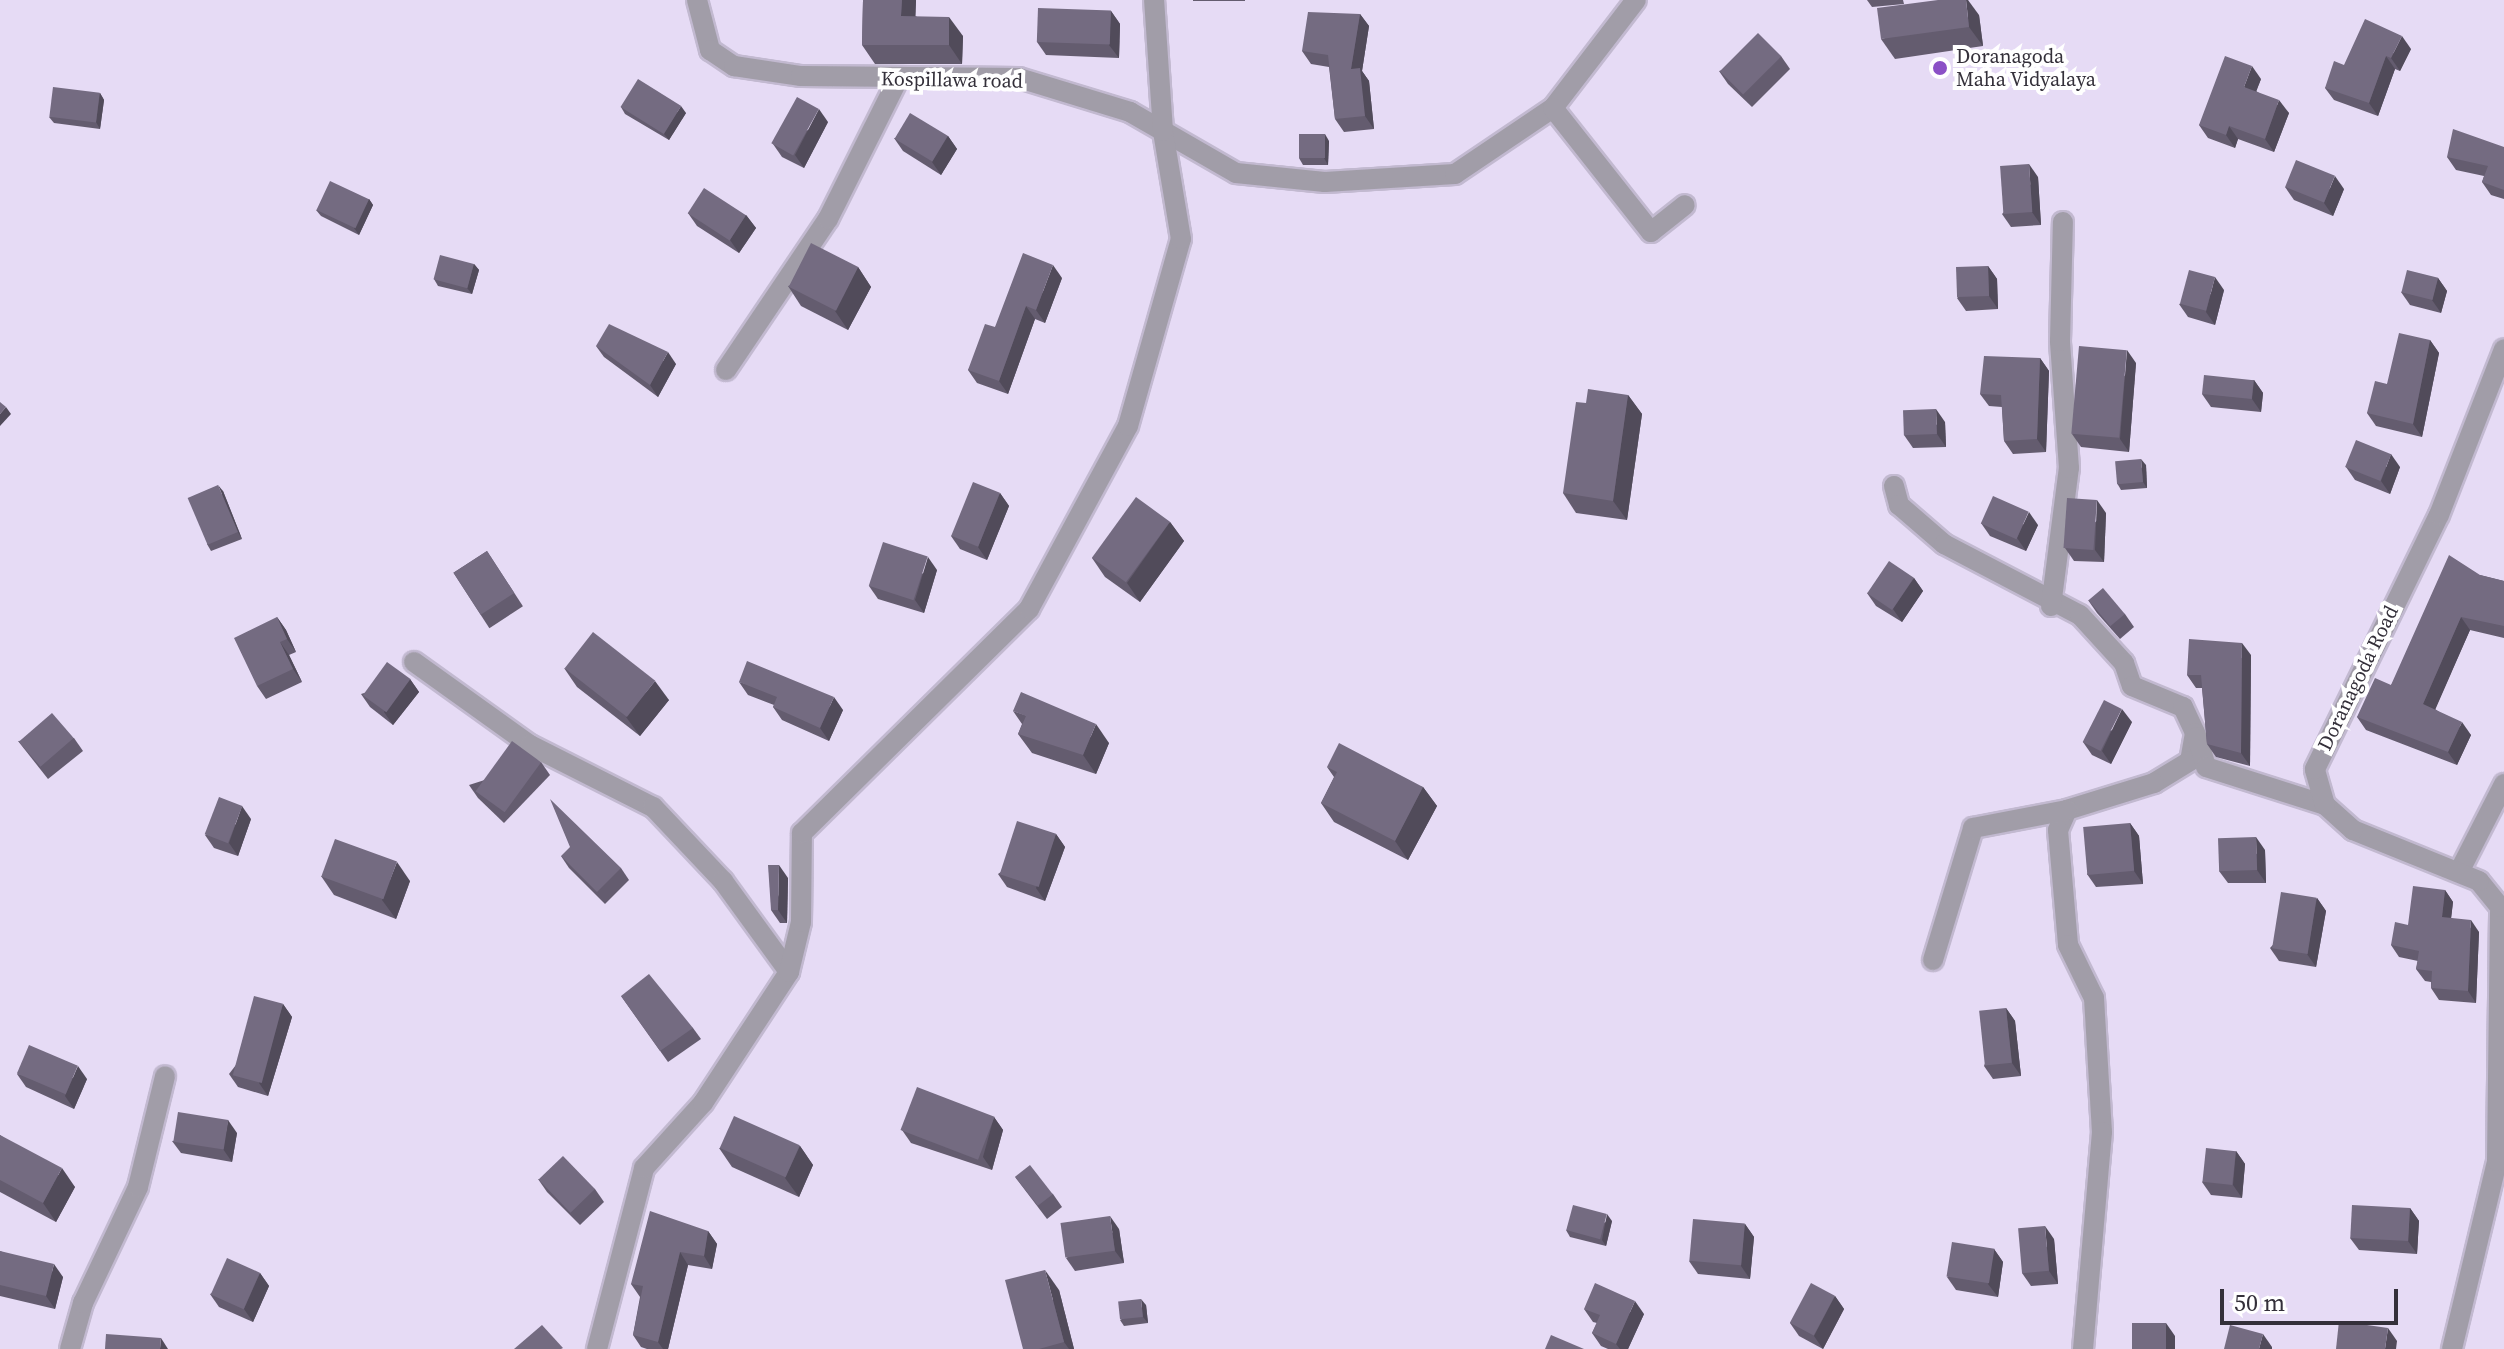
<!DOCTYPE html>
<style>
body{margin:0}
#map{position:relative;width:2504px;height:1349px;overflow:hidden;background:#e6dbf5;font-family:"Source Serif 4",serif}
div>[style]{position:absolute}
[style*='--x']{left:calc(var(--x)*1px);top:calc(var(--y)*1px);width:calc(var(--w)*1px);rotate:calc(var(--a)*1deg)}
.roads{filter:drop-shadow(2px 0 #c2b9d0) drop-shadow(-2px 0 #c2b9d0) drop-shadow(0 2px #c2b9d0) drop-shadow(0 -2px #c2b9d0)}
.minor>*{height:20px;margin:-10px;padding:0 10px;transform-origin:10px;border-radius:10px;background:#a19da8}
.tertiary>*{height:20px;margin:-10px;padding:0 10px;transform-origin:10px;border-radius:10px;background:#a19da8}
.wall>*{inset:0;background:#645c6f;transform-origin:0 0}
.shaded-wall>*{inset:0;background:#514b5a}
.building>*{inset:0;background:#746b81;transform-origin:0 0}
.dots>*{width:22px;height:22px;translate:-50% -50%;box-sizing:border-box;border:4px solid #fff;border-radius:50%}
span{translate:-50% -50%;white-space:nowrap;text-align:center;line-height:1.15;-webkit-text-stroke:8px #fff;paint-order:stroke}
.poi-label{font-size:20px;color:#34303a}
.left{translate:0 -50%;text-align:left}
.street-label{font-size:20px;color:#34303a}
.scale{position:absolute;left:2220px;top:1289px;width:178px;height:36px;box-sizing:border-box;border:4px solid #34303a;border-top:0;padding-left:10px;font-size:24px;line-height:28px;white-space:nowrap;color:#34303a;-webkit-text-stroke:6px #fff;paint-order:stroke}
</style>
<div id="map">
<div class="roads">
<div class="minor">
<div style="--x:697;--y:0;--w:52;--a:75.4"></div>
<div style="--x:710;--y:50;--w:29;--a:34"></div>
<div style="--x:734;--y:66;--w:68;--a:8.5"></div>
<div style="--x:801;--y:76;--w:218;--a:0.5"></div>
<div style="--x:1019;--y:78;--w:116;--a:17"></div>
<div style="--x:1130;--y:112;--w:122;--a:29.9"></div>
<div style="--x:1236;--y:173;--w:89;--a:5.8"></div>
<div style="--x:1325;--y:182;--w:130;--a:-3.5"></div>
<div style="--x:1455;--y:174;--w:118;--a:-34"></div>
<div style="--x:1553;--y:108;--w:136;--a:-52.5"></div>
<div style="--x:1553;--y:108;--w:158;--a:51.7"></div>
<div style="--x:1651;--y:232;--w:43;--a:-38.5"></div>
<div style="--x:726;--y:370;--w:182;--a:-56"></div>
<div style="--x:828;--y:219;--w:157;--a:-63.4"></div>
<div style="--x:1894;--y:486;--w:20;--a:75"></div>
<div style="--x:1899;--y:505;--w:60;--a:40.9"></div>
<div style="--x:1944;--y:544;--w:153;--a:27.6"></div>
<div style="--x:2080;--y:615;--w:65;--a:47.5"></div>
<div style="--x:2124;--y:663;--w:24;--a:71"></div>
<div style="--x:2132;--y:686;--w:55;--a:22.4"></div>
<div style="--x:2183;--y:707;--w:29;--a:65"></div>
<div style="--x:2195;--y:733;--w:28;--a:100"></div>
<div style="--x:2190;--y:761;--w:42;--a:148.6"></div>
<div style="--x:2154;--y:783;--w:91;--a:162.8"></div>
<div style="--x:2067;--y:810;--w:22;--a:114"></div>
<div style="--x:2058;--y:830;--w:115;--a:85"></div>
<div style="--x:2068;--y:945;--w:59;--a:63.9"></div>
<div style="--x:2094;--y:998;--w:134;--a:86.6"></div>
<div style="--x:2102;--y:1132;--w:218;--a:95"></div>
<div style="--x:2051;--y:606;--w:139;--a:-82.6"></div>
<div style="--x:2069;--y:468;--w:127;--a:-94.1"></div>
<div style="--x:2060;--y:341;--w:119;--a:-88.6"></div>
<div style="--x:414;--y:662;--w:143;--a:35.6"></div>
<div style="--x:530;--y:745;--w:138;--a:26.8"></div>
<div style="--x:653;--y:807;--w:102;--a:46.6"></div>
<div style="--x:723;--y:881;--w:112;--a:54"></div>
<div style="--x:2197;--y:737;--w:31;--a:73"></div>
<div style="--x:2206;--y:767;--w:125;--a:17.7"></div>
<div style="--x:2459;--y:872;--w:99;--a:-62.9"></div>
<div style="--x:1933;--y:960;--w:138;--a:-73.1"></div>
<div style="--x:1973;--y:828;--w:96;--a:-10.8"></div>
<div style="--x:70;--y:1349;--w:48;--a:-74.2"></div>
<div style="--x:83;--y:1303;--w:128;--a:-64.6"></div>
<div style="--x:138;--y:1187;--w:114;--a:-76.3"></div>
<div style="--x:597;--y:1349;--w:187;--a:-75.4"></div>
<div style="--x:644;--y:1168;--w:88;--a:-47.8"></div>
<div style="--x:703;--y:1103;--w:157;--a:-56.7"></div>
<div style="--x:789;--y:972;--w:51;--a:-76.5"></div>
<div style="--x:801;--y:922;--w:89;--a:-89.4"></div>
<div style="--x:802;--y:833;--w:319;--a:-44.6"></div>
<div style="--x:1029;--y:609;--w:208;--a:-61.6"></div>
<div style="--x:1128;--y:426;--w:194;--a:-74.2"></div>
<div style="--x:1181;--y:239;--w:109;--a:-99.5"></div>
<div style="--x:1163;--y:131;--w:131;--a:-93.9"></div>
</div>
<div class="tertiary">
<div style="--x:2452;--y:1349;--w:193;--a:-76.5"></div>
<div style="--x:2497;--y:1161;--w:254;--a:-89.3"></div>
<div style="--x:2500;--y:907;--w:33;--a:-129"></div>
<div style="--x:2479;--y:881;--w:136;--a:-158"></div>
<div style="--x:2353;--y:830;--w:38;--a:-138"></div>
<div style="--x:2325;--y:805;--w:37;--a:-106"></div>
<div style="--x:2315;--y:769;--w:283;--a:-64"></div>
<div style="--x:2439;--y:515;--w:178;--a:-68.6"></div>
</div>
</div>
<div class="wall">
<div style="clip-path:polygon(863px 0,916px 0,915px 16px,963px 36px,962px 64px,875px 64px,862px 45px)"></div>
<div style="left:1193px;top:0;width:52px;height:1px"></div>
<div style="clip-path:polygon(1867px 0,1903px 0,1904px 4px,1872px 7px)"></div>
<div style="clip-path:polygon(1111px 11px,1120px 24px,1119px 58px,1046px 55px,1037px 42px)"></div>
<div style="clip-path:polygon(1360px 14px,1369px 26px,1362px 71px,1369px 81px,1374px 129px,1344px 132px,1335px 119px,1329px 67px,1311px 64px,1302px 51px)"></div>
<div style="clip-path:polygon(1979px 15px,1983px 46px,1895px 59px,1881px 39px)"></div>
<div style="clip-path:polygon(2411px 49px,2400px 71px,2395px 69px,2378px 116px,2334px 100px,2325px 88px,2344px 65px)"></div>
<div style="clip-path:polygon(1781px 56px,1790px 69px,1752px 107px,1728px 84px,1719px 71px)"></div>
<div style="clip-path:polygon(2261px 79px,2256px 91px,2289px 113px,2274px 152px,2238px 139px,2235px 148px,2208px 138px,2199px 125px)"></div>
<div style="clip-path:polygon(100px 93px,104px 100px,100px 129px,54px 123px,49px 117px)"></div>
<div style="clip-path:polygon(621px 107px,686px 113px,669px 140px,625px 114px)"></div>
<div style="clip-path:polygon(828px 122px,804px 168px,782px 157px,773px 144px)"></div>
<div style="clip-path:polygon(948px 136px,957px 149px,941px 175px,903px 151px,894px 138px)"></div>
<div style="clip-path:polygon(1329px 141px,1328px 165px,1303px 165px,1299px 158px)"></div>
<div style="clip-path:polygon(2504px 147px,2504px 199px,2491px 195px,2482px 182px,2484px 176px,2456px 170px,2447px 157px)"></div>
<div style="clip-path:polygon(2038px 177px,2041px 225px,2011px 227px,2002px 214px)"></div>
<div style="clip-path:polygon(2285px 187px,2344px 189px,2333px 216px,2294px 200px)"></div>
<div style="clip-path:polygon(369px 199px,373px 205px,359px 235px,321px 216px,316px 210px)"></div>
<div style="clip-path:polygon(688px 213px,746px 215px,756px 228px,739px 253px,697px 226px)"></div>
<div style="clip-path:polygon(474px 264px,479px 270px,472px 294px,438px 286px,434px 279px)"></div>
<div style="clip-path:polygon(1988px 266px,1997px 279px,1998px 309px,1966px 311px,1957px 298px)"></div>
<div style="clip-path:polygon(858px 267px,871px 287px,848px 330px,801px 306px,788px 286px)"></div>
<div style="clip-path:polygon(1062px 278px,1045px 323px,1035px 319px,1008px 394px,977px 383px,968px 370px,995px 327px)"></div>
<div style="clip-path:polygon(2438px 278px,2447px 291px,2441px 313px,2410px 305px,2401px 292px)"></div>
<div style="clip-path:polygon(2224px 290px,2215px 325px,2188px 317px,2179px 304px)"></div>
<div style="clip-path:polygon(2430px 340px,2439px 353px,2422px 437px,2376px 426px,2367px 413px,2387px 384px)"></div>
<div style="clip-path:polygon(596px 346px,676px 364px,658px 397px,604px 357px)"></div>
<div style="clip-path:polygon(2040px 358px,2049px 371px,2046px 452px,2013px 454px,2004px 441px,2002px 407px,1989px 406px,1980px 394px)"></div>
<div style="clip-path:polygon(2136px 363px,2129px 452px,2081px 447px,2072px 434px)"></div>
<div style="clip-path:polygon(2254px 380px,2263px 393px,2261px 412px,2211px 407px,2202px 394px)"></div>
<div style="clip-path:polygon(1628px 395px,1642px 414px,1627px 520px,1576px 513px,1563px 493px)"></div>
<div style="clip-path:polygon(1945px 422px,1946px 447px,1913px 448px,1904px 435px)"></div>
<div style="clip-path:polygon(2146px 465px,2147px 488px,2121px 490px,2117px 483px)"></div>
<div style="clip-path:polygon(2346px 467px,2400px 467px,2390px 494px,2355px 480px)"></div>
<div style="clip-path:polygon(223px 491px,242px 539px,211px 551px,207px 544px)"></div>
<div style="clip-path:polygon(1000px 493px,1009px 506px,987px 560px,960px 549px,951px 536px)"></div>
<div style="clip-path:polygon(2106px 513px,2104px 562px,2074px 561px,2065px 548px)"></div>
<div style="clip-path:polygon(1170px 522px,1184px 541px,1140px 602px,1105px 577px,1092px 558px)"></div>
<div style="clip-path:polygon(1981px 523px,2038px 525px,2026px 551px,1990px 536px)"></div>
<div style="left:487px;top:551px;width:66px;height:40px;rotate:57deg"></div>
<div style="clip-path:polygon(937px 570px,924px 613px,878px 599px,869px 586px)"></div>
<div style="clip-path:polygon(2480px 575px,2504px 581px,2504px 638px,2470px 630px,2435px 709px,2471px 735px,2457px 765px,2366px 730px,2357px 717px,2391px 685px)"></div>
<div style="clip-path:polygon(1914px 578px,1923px 591px,1902px 622px,1876px 606px,1867px 593px)"></div>
<div style="clip-path:polygon(2088px 600px,2125px 614px,2134px 627px,2120px 639px,2097px 613px)"></div>
<div style="clip-path:polygon(277px 617px,286px 630px,296px 652px,289px 655px,302px 682px,266px 699px,257px 686px)"></div>
<div style="clip-path:polygon(2251px 655px,2250px 766px,2216px 757px,2207px 744px,2202px 688px,2196px 688px,2187px 675px)"></div>
<div style="clip-path:polygon(564px 668px,669px 700px,640px 736px,577px 687px)"></div>
<div style="clip-path:polygon(410px 679px,419px 692px,393px 725px,370px 707px,361px 694px)"></div>
<div style="clip-path:polygon(739px 682px,843px 710px,829px 741px,782px 720px,773px 707px,774px 705px,748px 695px)"></div>
<div style="clip-path:polygon(1013px 711px,1109px 743px,1096px 774px,1032px 753px,1018px 734px,1022px 724px)"></div>
<div style="clip-path:polygon(2132px 722px,2111px 764px,2092px 755px,2083px 742px)"></div>
<div style="clip-path:polygon(74px 738px,83px 751px,48px 779px,18px 741px)"></div>
<div style="clip-path:polygon(541px 762px,550px 775px,504px 823px,478px 798px,469px 785px)"></div>
<div style="clip-path:polygon(1327px 767px,1423px 787px,1437px 806px,1408px 860px,1334px 822px,1321px 803px,1334px 777px)"></div>
<div style="clip-path:polygon(251px 819px,238px 856px,214px 848px,205px 835px)"></div>
<div style="clip-path:polygon(2130px 823px,2139px 836px,2143px 884px,2096px 887px,2087px 874px)"></div>
<div style="clip-path:polygon(1056px 834px,1065px 847px,1045px 901px,1007px 887px,998px 874px)"></div>
<div style="clip-path:polygon(2265px 850px,2266px 883px,2228px 883px,2219px 871px)"></div>
<div style="clip-path:polygon(561px 856px,621px 868px,629px 880px,605px 904px,569px 868px)"></div>
<div style="clip-path:polygon(321px 876px,410px 881px,396px 919px,334px 895px)"></div>
<div style="clip-path:polygon(788px 878px,787px 923px,780px 923px,771px 910px)"></div>
<div style="clip-path:polygon(2445px 890px,2453px 902px,2451px 918px,2479px 932px,2476px 1003px,2439px 1000px,2431px 988px,2431px 982px,2425px 981px,2416px 969px,2418px 961px,2399px 957px,2391px 945px,2408px 925px)"></div>
<div style="clip-path:polygon(2317px 898px,2326px 911px,2316px 967px,2279px 961px,2270px 948px)"></div>
<div style="clip-path:polygon(621px 996px,693px 1028px,701px 1039px,668px 1062px)"></div>
<div style="clip-path:polygon(283px 1004px,292px 1017px,268px 1096px,238px 1087px,229px 1074px)"></div>
<div style="clip-path:polygon(2006px 1008px,2015px 1021px,2021px 1076px,1993px 1079px,1984px 1066px)"></div>
<div style="clip-path:polygon(17px 1074px,87px 1079px,74px 1109px,26px 1087px)"></div>
<div style="clip-path:polygon(994px 1117px,1003px 1130px,992px 1170px,911px 1143px,902px 1130px)"></div>
<div style="clip-path:polygon(237px 1133px,232px 1162px,181px 1153px,172px 1141px)"></div>
<div style="clip-path:polygon(0 1135px,75px 1187px,56px 1222px,0 1192px)"></div>
<div style="clip-path:polygon(800px 1146px,813px 1165px,799px 1197px,732px 1167px,719px 1148px)"></div>
<div style="clip-path:polygon(2236px 1151px,2245px 1164px,2242px 1198px,2211px 1195px,2202px 1182px)"></div>
<div style="clip-path:polygon(1015px 1177px,1053px 1194px,1062px 1207px,1047px 1219px)"></div>
<div style="clip-path:polygon(538px 1179px,595px 1189px,604px 1202px,580px 1225px,547px 1192px)"></div>
<div style="clip-path:polygon(2410px 1208px,2419px 1221px,2417px 1254px,2359px 1250px,2350px 1238px)"></div>
<div style="clip-path:polygon(1612px 1221px,1606px 1246px,1570px 1237px,1566px 1230px)"></div>
<div style="clip-path:polygon(1745px 1224px,1754px 1237px,1750px 1279px,1698px 1274px,1689px 1261px)"></div>
<div style="clip-path:polygon(1119px 1229px,1124px 1263px,1075px 1271px,1066px 1258px)"></div>
<div style="clip-path:polygon(708px 1231px,717px 1244px,712px 1269px,688px 1265px,668px 1349px,647px 1349px,641px 1347px,633px 1335px,640px 1297px,631px 1284px)"></div>
<div style="clip-path:polygon(2054px 1239px,2058px 1284px,2031px 1286px,2022px 1273px)"></div>
<div style="clip-path:polygon(1994px 1249px,2003px 1262px,1998px 1297px,1956px 1290px,1947px 1277px)"></div>
<div style="clip-path:polygon(0 1251px,63px 1277px,55px 1309px,0 1296px)"></div>
<div style="clip-path:polygon(260px 1273px,269px 1286px,253px 1322px,219px 1307px,210px 1294px)"></div>
<div style="clip-path:polygon(1059px 1290px,1074px 1349px,1023px 1349px)"></div>
<div style="clip-path:polygon(1835px 1296px,1844px 1309px,1823px 1349px,1799px 1336px,1790px 1323px)"></div>
<div style="clip-path:polygon(1146px 1305px,1148px 1323px,1124px 1326px,1120px 1320px)"></div>
<div style="clip-path:polygon(1584px 1309px,1644px 1314px,1628px 1349px,1608px 1349px,1601px 1346px,1592px 1333px,1597px 1323px,1593px 1322px)"></div>
</div>
<div class="shaded-wall">
<div style="clip-path:polygon(902px 0,916px 0,915px 35px,901px 16px)"></div>
<div style="clip-path:polygon(1966px 0,1968px 0,1979px 15px,1983px 46px,1969px 27px)"></div>
<div style="clip-path:polygon(1111px 11px,1120px 24px,1119px 58px,1109px 45px)"></div>
<div style="clip-path:polygon(1360px 14px,1369px 26px,1362px 71px,1369px 81px,1374px 129px,1365px 116px,1351px 69px)"></div>
<div style="clip-path:polygon(949px 17px,963px 36px,962px 64px,949px 45px)"></div>
<div style="clip-path:polygon(2402px 36px,2411px 49px,2400px 71px,2391px 58px)"></div>
<div style="clip-path:polygon(2386px 56px,2395px 69px,2378px 116px,2369px 103px)"></div>
<div style="clip-path:polygon(2252px 66px,2261px 79px,2253px 100px,2244px 87px)"></div>
<div style="clip-path:polygon(100px 93px,104px 100px,100px 129px,96px 122px)"></div>
<div style="clip-path:polygon(2279px 100px,2289px 113px,2274px 152px,2265px 139px)"></div>
<div style="clip-path:polygon(681px 106px,686px 113px,669px 140px,664px 134px)"></div>
<div style="clip-path:polygon(819px 109px,828px 122px,804px 168px,795px 155px)"></div>
<div style="clip-path:polygon(2229px 126px,2238px 139px,2235px 148px,2226px 135px)"></div>
<div style="clip-path:polygon(1325px 134px,1329px 141px,1328px 165px,1324px 158px)"></div>
<div style="clip-path:polygon(948px 136px,957px 149px,941px 175px,932px 162px)"></div>
<div style="clip-path:polygon(2029px 164px,2038px 177px,2041px 225px,2032px 212px)"></div>
<div style="clip-path:polygon(2335px 176px,2344px 189px,2333px 216px,2324px 203px)"></div>
<div style="clip-path:polygon(369px 199px,373px 205px,359px 235px,354px 228px)"></div>
<div style="clip-path:polygon(746px 215px,756px 228px,739px 253px,730px 240px)"></div>
<div style="clip-path:polygon(474px 264px,479px 270px,472px 294px,467px 288px)"></div>
<div style="clip-path:polygon(1053px 265px,1062px 278px,1045px 323px,1036px 310px)"></div>
<div style="clip-path:polygon(1988px 266px,1997px 279px,1998px 309px,1989px 296px)"></div>
<div style="clip-path:polygon(858px 267px,871px 287px,848px 330px,835px 311px)"></div>
<div style="clip-path:polygon(2215px 277px,2224px 290px,2215px 325px,2206px 312px)"></div>
<div style="clip-path:polygon(2438px 278px,2447px 291px,2441px 313px,2432px 300px)"></div>
<div style="clip-path:polygon(1026px 306px,1035px 319px,1008px 394px,999px 381px)"></div>
<div style="clip-path:polygon(2430px 340px,2439px 353px,2422px 437px,2413px 424px)"></div>
<div style="clip-path:polygon(2127px 350px,2136px 363px,2129px 452px,2120px 439px)"></div>
<div style="clip-path:polygon(668px 352px,676px 364px,658px 397px,650px 385px)"></div>
<div style="clip-path:polygon(2040px 358px,2049px 371px,2046px 452px,2037px 439px)"></div>
<div style="clip-path:polygon(2254px 380px,2263px 393px,2261px 412px,2252px 399px)"></div>
<div style="clip-path:polygon(1628px 395px,1642px 414px,1627px 520px,1613px 501px)"></div>
<div style="clip-path:polygon(6px 407px,11px 414px,0 426px,0 414px)"></div>
<div style="clip-path:polygon(1936px 409px,1945px 422px,1946px 447px,1937px 434px)"></div>
<div style="clip-path:polygon(2391px 454px,2400px 467px,2390px 494px,2381px 481px)"></div>
<div style="clip-path:polygon(2141px 459px,2146px 465px,2147px 488px,2143px 482px)"></div>
<div style="clip-path:polygon(218px 485px,223px 491px,242px 539px,238px 532px)"></div>
<div style="clip-path:polygon(1000px 493px,1009px 506px,987px 560px,978px 547px)"></div>
<div style="clip-path:polygon(2097px 500px,2106px 513px,2104px 562px,2095px 550px)"></div>
<div style="clip-path:polygon(2029px 512px,2038px 525px,2026px 551px,2017px 538px)"></div>
<div style="clip-path:polygon(1170px 522px,1184px 541px,1140px 602px,1127px 583px)"></div>
<div style="clip-path:polygon(928px 557px,937px 570px,924px 613px,915px 600px)"></div>
<div style="clip-path:polygon(1914px 578px,1923px 591px,1902px 622px,1893px 609px)"></div>
<div style="clip-path:polygon(277px 617px,286px 630px,296px 652px,287px 639px)"></div>
<div style="clip-path:polygon(2461px 617px,2470px 630px,2432px 717px,2423px 704px)"></div>
<div style="clip-path:polygon(280px 642px,289px 655px,302px 682px,293px 669px)"></div>
<div style="clip-path:polygon(2242px 643px,2251px 655px,2250px 766px,2241px 753px)"></div>
<div style="clip-path:polygon(410px 679px,419px 692px,393px 725px,384px 712px)"></div>
<div style="clip-path:polygon(655px 681px,669px 700px,640px 736px,626px 717px)"></div>
<div style="clip-path:polygon(834px 697px,843px 710px,829px 741px,820px 728px)"></div>
<div style="clip-path:polygon(2122px 709px,2132px 722px,2111px 764px,2102px 751px)"></div>
<div style="clip-path:polygon(2462px 722px,2471px 735px,2457px 765px,2448px 752px)"></div>
<div style="clip-path:polygon(1096px 724px,1109px 743px,1096px 774px,1083px 755px)"></div>
<div style="clip-path:polygon(1423px 787px,1437px 806px,1408px 860px,1395px 841px)"></div>
<div style="clip-path:polygon(242px 806px,251px 819px,238px 856px,229px 843px)"></div>
<div style="clip-path:polygon(2130px 823px,2139px 836px,2143px 884px,2134px 871px)"></div>
<div style="clip-path:polygon(1056px 834px,1065px 847px,1045px 901px,1036px 888px)"></div>
<div style="clip-path:polygon(2256px 837px,2265px 850px,2266px 883px,2257px 870px)"></div>
<div style="clip-path:polygon(397px 862px,410px 881px,396px 919px,382px 900px)"></div>
<div style="clip-path:polygon(779px 865px,788px 878px,787px 923px,778px 910px)"></div>
<div style="clip-path:polygon(2445px 890px,2453px 902px,2450px 928px,2442px 917px)"></div>
<div style="clip-path:polygon(2317px 898px,2326px 911px,2316px 967px,2307px 954px)"></div>
<div style="clip-path:polygon(2471px 920px,2479px 932px,2476px 1003px,2468px 991px)"></div>
<div style="clip-path:polygon(283px 1004px,292px 1017px,268px 1096px,259px 1083px)"></div>
<div style="clip-path:polygon(2006px 1008px,2015px 1021px,2021px 1076px,2012px 1063px)"></div>
<div style="clip-path:polygon(78px 1066px,87px 1079px,74px 1109px,65px 1096px)"></div>
<div style="clip-path:polygon(994px 1117px,1003px 1130px,992px 1170px,983px 1157px)"></div>
<div style="clip-path:polygon(228px 1120px,237px 1133px,232px 1162px,223px 1149px)"></div>
<div style="clip-path:polygon(800px 1146px,813px 1165px,799px 1197px,785px 1178px)"></div>
<div style="clip-path:polygon(2236px 1151px,2245px 1164px,2242px 1198px,2233px 1185px)"></div>
<div style="clip-path:polygon(62px 1168px,75px 1187px,56px 1222px,43px 1203px)"></div>
<div style="clip-path:polygon(2410px 1208px,2419px 1221px,2417px 1254px,2408px 1241px)"></div>
<div style="clip-path:polygon(1607px 1214px,1612px 1221px,1606px 1246px,1602px 1240px)"></div>
<div style="clip-path:polygon(1110px 1216px,1119px 1229px,1124px 1263px,1115px 1251px)"></div>
<div style="clip-path:polygon(1745px 1224px,1754px 1237px,1750px 1279px,1741px 1266px)"></div>
<div style="clip-path:polygon(2045px 1226px,2054px 1239px,2058px 1284px,2049px 1271px)"></div>
<div style="clip-path:polygon(708px 1231px,717px 1244px,712px 1269px,704px 1256px)"></div>
<div style="clip-path:polygon(1994px 1249px,2003px 1262px,1998px 1297px,1988px 1284px)"></div>
<div style="clip-path:polygon(680px 1252px,688px 1265px,668px 1349px,663px 1349px,658px 1342px)"></div>
<div style="clip-path:polygon(54px 1264px,63px 1277px,55px 1309px,46px 1296px)"></div>
<div style="clip-path:polygon(1045px 1270px,1059px 1290px,1074px 1349px,1069px 1349px,1064px 1342px)"></div>
<div style="clip-path:polygon(260px 1273px,269px 1286px,253px 1322px,244px 1309px)"></div>
<div style="clip-path:polygon(1835px 1296px,1844px 1309px,1823px 1349px,1814px 1336px)"></div>
<div style="clip-path:polygon(1141px 1299px,1146px 1305px,1148px 1323px,1143px 1317px)"></div>
<div style="clip-path:polygon(1635px 1301px,1644px 1314px,1628px 1349px,1620px 1349px,1616px 1344px)"></div>
<div style="clip-path:polygon(2166px 1323px,2175px 1336px,2175px 1349px,2166px 1349px)"></div>
<div style="clip-path:polygon(2388px 1328px,2397px 1341px,2396px 1349px,2385px 1349px)"></div>
<div style="clip-path:polygon(2263px 1334px,2272px 1347px,2272px 1349px,2259px 1349px)"></div>
<div style="clip-path:polygon(161px 1338px,168px 1349px,160px 1349px)"></div>
</div>
<div class="building">
<div style="clip-path:polygon(863px 0,902px 0,901px 16px,949px 17px,949px 45px,862px 45px)"></div>
<div style="clip-path:polygon(1938px 0,1966px 0,1969px 27px,1881px 39px,1877px 8px)"></div>
<div style="left:1038px;top:8px;width:73px;height:34px;rotate:2deg"></div>
<div style="clip-path:polygon(1308px 12px,1360px 14px,1351px 69px,1360px 68px,1365px 116px,1335px 119px,1328px 55px,1302px 51px)"></div>
<div style="clip-path:polygon(2365px 19px,2402px 36px,2391px 58px,2386px 56px,2369px 103px,2325px 88px,2334px 61px,2344px 65px)"></div>
<div style="left:1758px;top:33px;width:33px;height:54px;rotate:45deg"></div>
<div style="clip-path:polygon(2225px 56px,2252px 66px,2244px 87px,2279px 100px,2265px 139px,2229px 126px,2226px 135px,2199px 125px)"></div>
<div style="left:638px;top:79px;width:51px;height:33px;rotate:32deg"></div>
<div style="left:53px;top:87px;width:47px;height:30px;rotate:7deg"></div>
<div style="left:797px;top:97px;width:25px;height:53px;rotate:29deg"></div>
<div style="left:910px;top:113px;width:44px;height:30px;rotate:31deg"></div>
<div style="clip-path:polygon(2453px 129px,2504px 147px,2504px 190px,2482px 182px,2488px 166px,2447px 157px)"></div>
<div style="left:1299px;top:134px;width:26px;height:24px"></div>
<div style="left:2296px;top:160px;width:42px;height:29px;rotate:22deg"></div>
<div style="left:2029px;top:164px;width:48px;height:29px;rotate:86deg"></div>
<div style="left:330px;top:181px;width:43px;height:32px;rotate:25deg"></div>
<div style="left:704px;top:188px;width:50px;height:30px;rotate:33deg"></div>
<div style="left:811px;top:243px;width:53px;height:49px;rotate:27deg"></div>
<div style="clip-path:polygon(1023px 253px,1053px 265px,1036px 310px,1026px 306px,999px 381px,968px 370px,985px 324px,995px 327px)"></div>
<div style="left:440px;top:255px;width:35px;height:25px;rotate:15deg"></div>
<div style="left:1988px;top:266px;width:30px;height:32px;rotate:88deg"></div>
<div style="left:2189px;top:270px;width:27px;height:35px;rotate:15deg"></div>
<div style="left:2407px;top:270px;width:32px;height:23px;rotate:14deg"></div>
<div style="clip-path:polygon(609px 324px,668px 352px,650px 385px,596px 346px)"></div>
<div style="clip-path:polygon(2399px 333px,2430px 340px,2413px 424px,2367px 413px,2375px 381px,2387px 384px)"></div>
<div style="left:2079px;top:346px;width:48px;height:88px;rotate:5deg"></div>
<div style="clip-path:polygon(1984px 356px,2040px 358px,2037px 439px,2004px 441px,2001px 395px,1980px 394px)"></div>
<div style="left:2204px;top:375px;width:50px;height:19px;rotate:6deg"></div>
<div style="clip-path:polygon(1588px 389px,1628px 395px,1613px 501px,1563px 493px,1576px 402px,1586px 403px)"></div>
<div style="clip-path:polygon(0 402px,6px 407px,0 414px)"></div>
<div style="left:1936px;top:409px;width:25px;height:33px;rotate:88deg"></div>
<div style="left:2356px;top:440px;width:38px;height:29px;rotate:22deg"></div>
<div style="left:2141px;top:459px;width:23px;height:26px;rotate:85deg"></div>
<div style="left:973px;top:482px;width:29px;height:58px;rotate:22deg"></div>
<div style="left:218px;top:485px;width:51px;height:33px;rotate:67deg"></div>
<div style="left:1993px;top:496px;width:39px;height:30px;rotate:24deg"></div>
<div style="left:1136px;top:497px;width:42px;height:75px;rotate:36deg"></div>
<div style="left:2067px;top:498px;width:30px;height:50px;rotate:4deg"></div>
<div style="left:883px;top:542px;width:47px;height:46px;rotate:18deg"></div>
<div style="left:487px;top:551px;width:50px;height:40px;rotate:57deg"></div>
<div style="clip-path:polygon(2449px 555px,2480px 575px,2504px 581px,2504px 626px,2461px 617px,2423px 704px,2462px 722px,2448px 752px,2357px 717px,2375px 678px,2391px 685px)"></div>
<div style="left:1889px;top:561px;width:30px;height:39px;rotate:34deg"></div>
<div style="left:2103px;top:588px;width:34px;height:19px;rotate:50deg"></div>
<div style="clip-path:polygon(277px 617px,287px 639px,280px 642px,293px 669px,257px 686px,234px 638px)"></div>
<div style="left:593px;top:632px;width:79px;height:46px;rotate:38deg"></div>
<div style="clip-path:polygon(2189px 639px,2242px 643px,2241px 753px,2207px 744px,2201px 675px,2187px 675px)"></div>
<div style="clip-path:polygon(747px 661px,834px 697px,820px 728px,773px 707px,777px 697px,739px 682px)"></div>
<div style="left:387px;top:662px;width:29px;height:41px;rotate:36deg"></div>
<div style="clip-path:polygon(1021px 692px,1096px 724px,1083px 755px,1018px 734px,1026px 716px,1013px 711px)"></div>
<div style="left:2104px;top:700px;width:20px;height:47px;rotate:27deg"></div>
<div style="left:52px;top:713px;width:33px;height:44px;rotate:49deg"></div>
<div style="left:512px;top:741px;width:36px;height:62px;rotate:36deg"></div>
<div style="clip-path:polygon(1339px 743px,1423px 787px,1395px 841px,1321px 803px,1337px 772px,1327px 767px)"></div>
<div style="left:219px;top:797px;width:25px;height:40px;rotate:21deg"></div>
<div style="clip-path:polygon(550px 799px,621px 868px,597px 892px,561px 856px,570px 847px)"></div>
<div style="left:1017px;top:821px;width:41px;height:56px;rotate:18deg"></div>
<div style="left:2130px;top:823px;width:48px;height:47px;rotate:85deg"></div>
<div style="left:2256px;top:837px;width:33px;height:38px;rotate:88deg"></div>
<div style="left:335px;top:839px;width:66px;height:40px;rotate:20deg"></div>
<div style="clip-path:polygon(768px 865px,779px 865px,778px 910px,771px 910px)"></div>
<div style="clip-path:polygon(2413px 886px,2445px 890px,2442px 917px,2471px 920px,2468px 991px,2431px 988px,2432px 971px,2416px 969px,2419px 951px,2391px 945px,2395px 922px,2408px 925px)"></div>
<div style="left:2281px;top:892px;width:36px;height:57px;rotate:9deg"></div>
<div style="clip-path:polygon(649px 974px,693px 1028px,660px 1051px,621px 996px)"></div>
<div style="left:254px;top:996px;width:30px;height:82px;rotate:15deg"></div>
<div style="left:2006px;top:1008px;width:55px;height:27px;rotate:84deg"></div>
<div style="left:29px;top:1045px;width:53px;height:31px;rotate:23deg"></div>
<div style="left:917px;top:1087px;width:83px;height:46px;rotate:21deg"></div>
<div style="left:178px;top:1112px;width:51px;height:30px;rotate:9deg"></div>
<div style="left:734px;top:1116px;width:72px;height:35px;rotate:24deg"></div>
<div style="clip-path:polygon(0 1135px,62px 1168px,43px 1203px,0 1180px)"></div>
<div style="left:2206px;top:1148px;width:30px;height:34px;rotate:6deg"></div>
<div style="left:563px;top:1156px;width:46px;height:34px;rotate:46deg"></div>
<div style="left:1030px;top:1165px;width:37px;height:19px;rotate:52deg"></div>
<div style="left:1573px;top:1205px;width:35px;height:26px;rotate:15deg"></div>
<div style="left:2352px;top:1205px;width:58px;height:33px;rotate:3deg"></div>
<div style="clip-path:polygon(650px 1211px,708px 1231px,704px 1256px,680px 1252px,658px 1342px,633px 1335px,643px 1286px,631px 1284px)"></div>
<div style="left:1110px;top:1216px;width:35px;height:50px;rotate:82deg"></div>
<div style="left:1693px;top:1219px;width:52px;height:42px;rotate:5deg"></div>
<div style="left:2045px;top:1226px;width:45px;height:27px;rotate:85deg"></div>
<div style="left:1952px;top:1242px;width:43px;height:35px;rotate:9deg"></div>
<div style="clip-path:polygon(0 1251px,54px 1264px,46px 1296px,0 1285px)"></div>
<div style="left:227px;top:1258px;width:36px;height:40px;rotate:24deg"></div>
<div style="clip-path:polygon(1045px 1270px,1064px 1342px,1039px 1349px,1023px 1349px,1005px 1280px)"></div>
<div style="clip-path:polygon(1595px 1283px,1635px 1301px,1616px 1344px,1592px 1333px,1600px 1315px,1584px 1309px)"></div>
<div style="left:1811px;top:1283px;width:27px;height:45px;rotate:28deg"></div>
<div style="left:1141px;top:1299px;width:18px;height:23px;rotate:84deg"></div>
<div style="clip-path:polygon(2339px 1321px,2388px 1328px,2385px 1349px,2336px 1349px)"></div>
<div style="left:2132px;top:1323px;width:34px;height:26px"></div>
<div style="clip-path:polygon(542px 1325px,563px 1348px,561px 1349px,514px 1349px)"></div>
<div style="clip-path:polygon(2230px 1325px,2263px 1334px,2259px 1349px,2224px 1349px)"></div>
<div style="clip-path:polygon(106px 1334px,161px 1338px,160px 1349px,105px 1349px)"></div>
<div style="clip-path:polygon(1551px 1335px,1584px 1349px,1545px 1349px)"></div>
</div>
<div class="dots">
<div style="left:1940px;top:68px;background:#8b50c6"></div>
</div>
<div class="poi-label">
<span class="left" style="left:1956px;top:68px">Doranagoda<br>Maha Vidyalaya</span>
</div>
<div class="street-label">
<span style="left:952px;top:80px;rotate:1deg">Kospillawa road</span>
<span style="left:2358px;top:678px;rotate:-64deg">Doranagoda Road</span>
</div>
<div class="scale">50 m</div>
</div>
